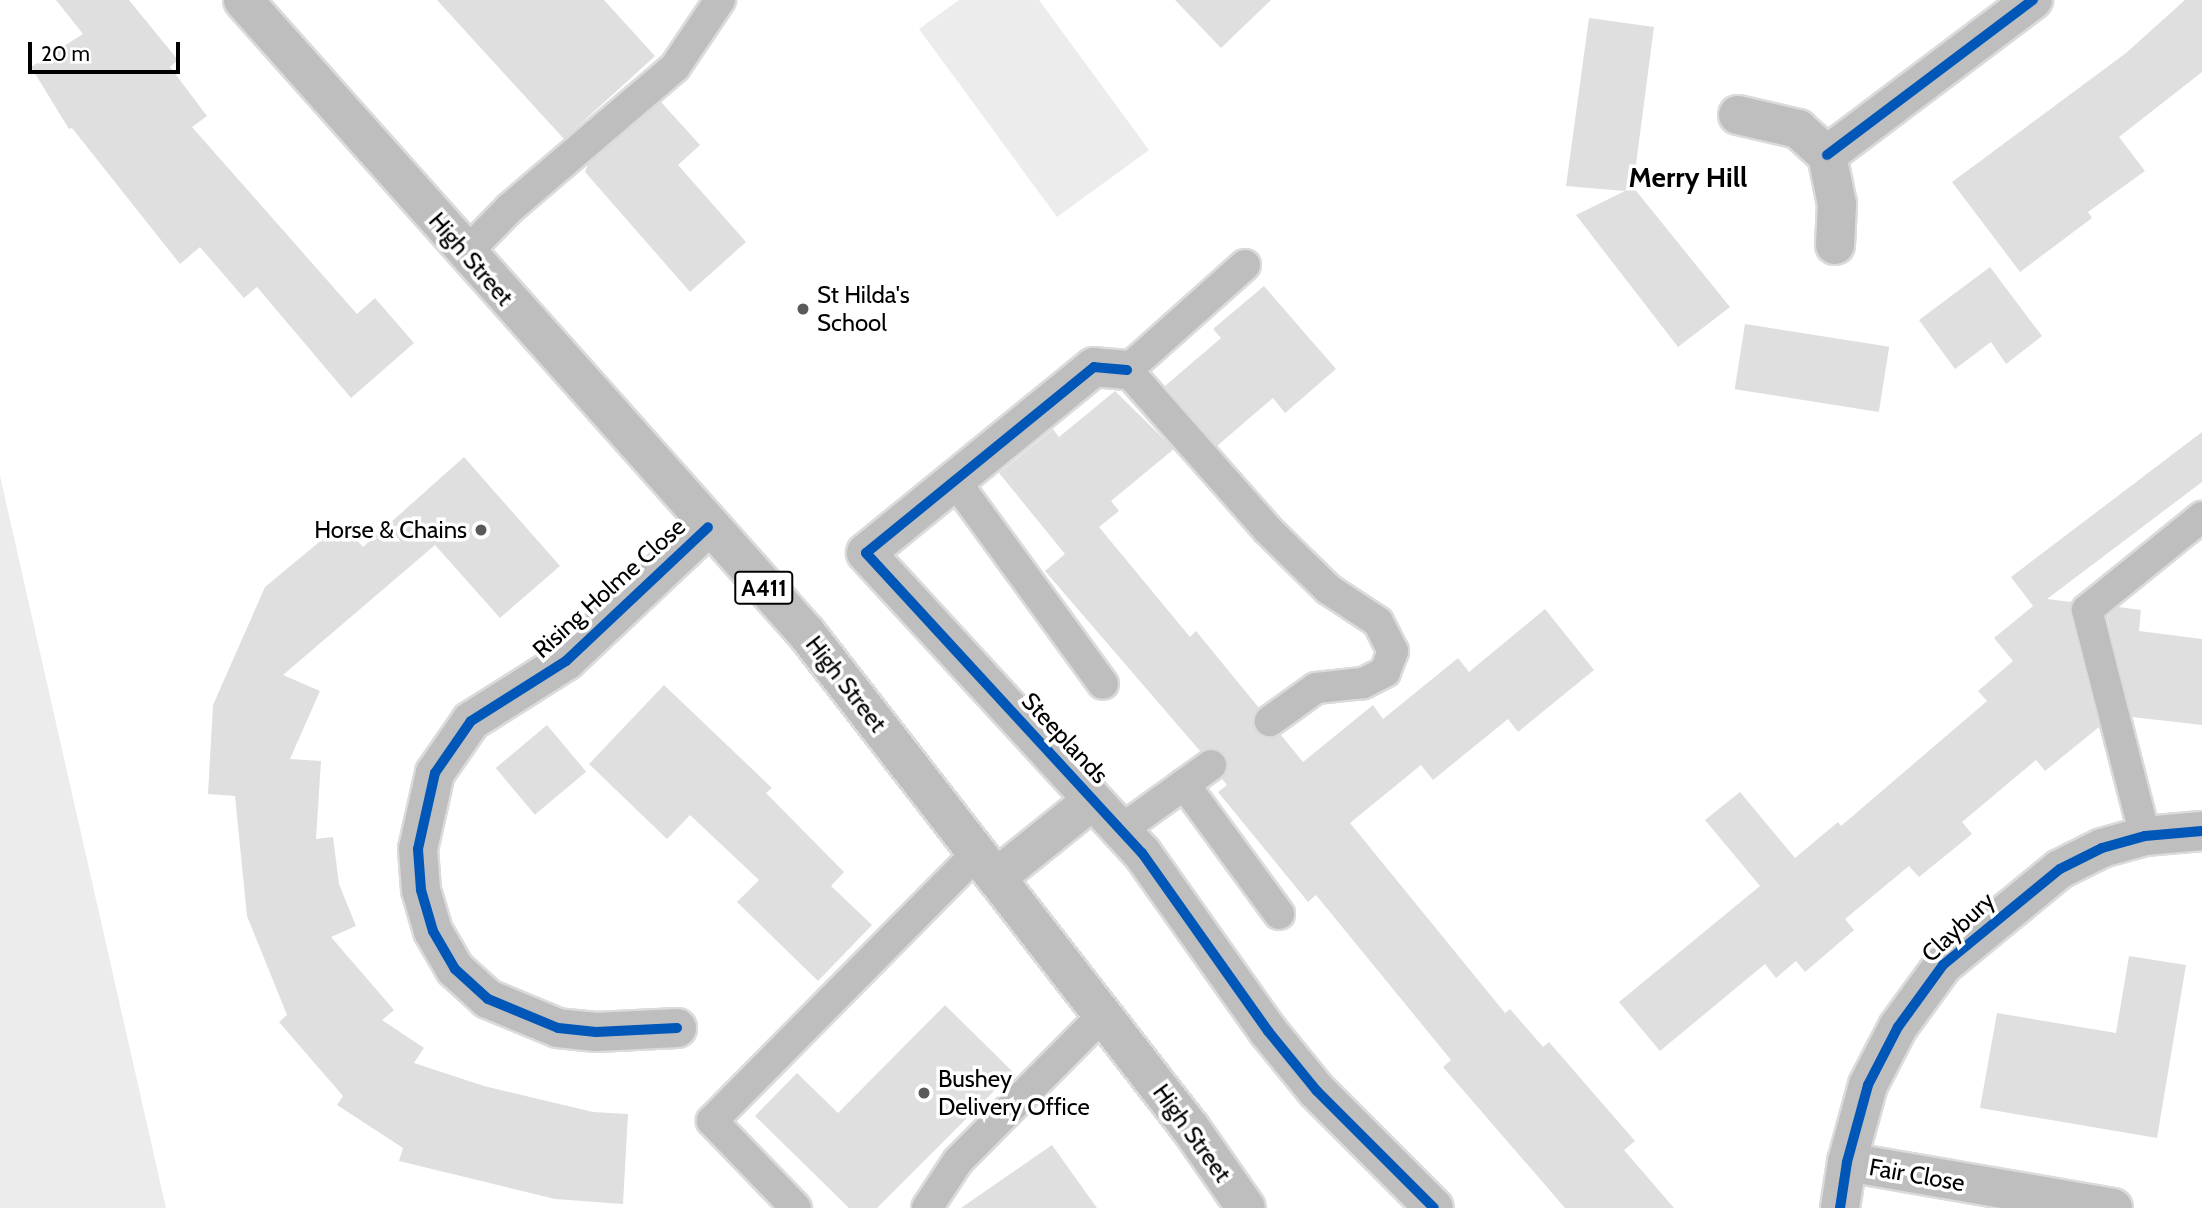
<!DOCTYPE html>
<style>
body{margin:0}
#map{position:relative;width:2202px;height:1208px;overflow:hidden;background:#fff;font-family:Cabin,sans-serif}
div>[style]{position:absolute}
[style*='--x']{left:calc(var(--x)*1px);top:calc(var(--y)*1px);width:calc(var(--w)*1px);rotate:calc(var(--a)*1deg)}
.green>*{inset:0;background:#ececec}
.building>*{inset:0;background:#dfdfdf;transform-origin:0 0}
.roads{filter:drop-shadow(2px 0 #dbdbdb) drop-shadow(-2px 0 #dbdbdb) drop-shadow(0 2px #dbdbdb) drop-shadow(0 -2px #dbdbdb)}
.lane>*{height:30px;margin:-15px;padding:0 15px;transform-origin:15px;border-radius:15px;background:#bebebe}
.street>*{height:38px;margin:-19px;padding:0 19px;transform-origin:19px;border-radius:19px;background:#bebebe}
.primary>*{height:38px;margin:-19px;padding:0 19px;transform-origin:19px;border-radius:19px;background:#bebebe}
.cycleway>*{height:10px;margin:-5px;padding:0 5px;transform-origin:5px;border-radius:5px;background:#0057b8}
.dots>*{width:19px;height:19px;translate:-50% -50%;box-sizing:border-box;border:4px solid #fff;border-radius:50%}
span{translate:-50% -50%;white-space:nowrap;text-align:center;line-height:1.15;-webkit-text-stroke:7px #fff;paint-order:stroke}
.shield-label span{padding:2px 5px;background:#fff;border:2px solid;border-radius:5px;-webkit-text-stroke-width:0}
.shield-label{font-size:23px;color:#000;font-weight:700}
.street-label{font-size:24px;color:#000}
.poi-label{font-size:24px;color:#000}
.left{translate:0 -50%;text-align:left}
.right{translate:-100% -50%;text-align:right}
.quarter-label{font-size:28px;color:#000;font-weight:700}
.scale{position:absolute;left:28px;top:42px;width:152px;height:32px;box-sizing:border-box;border:4px solid #000;border-top:0;padding-left:9px;font-size:21px;line-height:24px;white-space:nowrap;color:#000;-webkit-text-stroke:5px #fff;paint-order:stroke}
</style>
<div id="map">
<div class="green">
<div style="clip-path:polygon(959px 0,1039px 0,1149px 150px,1057px 217px,919px 29px)"></div>
<div style="clip-path:polygon(0 476px,166px 1208px,0 1208px)"></div>
</div>
<div class="building">
<div style="clip-path:polygon(56px 0,129px 0,178px 60px,170px 67px,207px 116px,192px 127px,357px 314px,375px 298px,414px 343px,351px 398px,257px 287px,244px 298px,200px 247px,180px 264px,72px 128px,69px 129px,31px 67px,83px 34px)"></div>
<div style="clip-path:polygon(437px 0,604px 0,655px 56px,564px 139px)"></div>
<div style="clip-path:polygon(1175px 0,1271px 0,1221px 48px)"></div>
<div style="clip-path:polygon(2185px 0,2202px 0,2202px 72px,2119px 137px,2145px 171px,2088px 212px,2092px 218px,2020px 272px,1952px 182px,2126px 53px)"></div>
<div style="clip-path:polygon(1589px 18px,1654px 27px,1633px 187px,1730px 307px,1678px 347px,1576px 215px,1625px 191px,1566px 186px)"></div>
<div style="clip-path:polygon(661px 102px,700px 145px,678px 165px,746px 242px,690px 292px,585px 172px,588px 164px)"></div>
<div style="clip-path:polygon(1990px 267px,2042px 336px,2006px 364px,1991px 342px,1955px 369px,1919px 320px)"></div>
<div style="clip-path:polygon(1264px 286px,1336px 369px,1285px 413px,1273px 398px,1217px 446px,1165px 386px,1221px 338px,1213px 329px)"></div>
<div style="left:1745px;top:324px;width:146px;height:66px;rotate:9deg"></div>
<div style="clip-path:polygon(1115px 391px,1174px 449px,1111px 501px,1119px 511px,1099px 527px,1190px 637px,1196px 631px,1259px 708px,1253px 722px,1256px 732px,1271px 738px,1281px 735px,1303px 762px,1373px 705px,1383px 719px,1458px 658px,1469px 672px,1545px 609px,1594px 670px,1518px 732px,1508px 719px,1433px 780px,1421px 765px,1350px 823px,1505px 1013px,1510px 1009px,1543px 1047px,1549px 1042px,1635px 1141px,1624px 1150px,1674px 1208px,1565px 1208px,1443px 1067px,1451px 1060px,1316px 895px,1308px 902px,1218px 792px,1227px 785px,1222px 779px,1228px 764px,1225px 754px,1210px 748px,1200px 751px,1045px 571px,1065px 554px,999px 473px,1053px 429px,1059px 437px)"></div>
<div style="clip-path:polygon(2202px 432px,2202px 482px,2047px 599px,2072px 602px,2070px 614px,2099px 727px,2045px 771px,2036px 760px,1962px 822px,1972px 834px,1919px 877px,1909px 866px,1845px 919px,1854px 930px,1805px 972px,1796px 961px,1776px 978px,1765px 964px,1660px 1051px,1619px 1002px,1760px 886px,1705px 820px,1740px 792px,1795px 858px,1838px 822px,1841px 826px,1987px 701px,1978px 691px,2013px 661px,1994px 638px,2033px 606px,2011px 577px)"></div>
<div style="clip-path:polygon(464px 457px,560px 566px,500px 618px,435px 545px,283px 675px,320px 691px,290px 759px,321px 761px,316px 839px,333px 837px,339px 884px,356px 926px,331px 937px,394px 1010px,382px 1020px,424px 1048px,414px 1063px,484px 1086px,593px 1112px,628px 1114px,623px 1204px,555px 1199px,399px 1161px,403px 1148px,337px 1105px,343px 1096px,279px 1022px,287px 1015px,247px 916px,235px 796px,208px 794px,213px 705px,265px 587px,342px 523px,363px 547px)"></div>
<div style="clip-path:polygon(2118px 607px,2141px 610px,2139px 631px,2202px 639px,2202px 725px,2132px 717px,2107px 617px)"></div>
<div style="clip-path:polygon(664px 685px,772px 788px,766px 793px,844px 872px,831px 886px,872px 925px,818px 981px,737px 902px,759px 880px,690px 815px,667px 839px,589px 764px)"></div>
<div style="left:547px;top:725px;width:61px;height:67px;rotate:50deg"></div>
<div style="clip-path:polygon(2129px 956px,2186px 965px,2157px 1138px,1980px 1108px,1997px 1013px,2116px 1033px)"></div>
<div style="clip-path:polygon(945px 1005px,1013px 1072px,877px 1208px,849px 1208px,755px 1116px,797px 1073px,838px 1113px)"></div>
<div style="clip-path:polygon(1052px 1145px,1097px 1208px,961px 1208px)"></div>
</div>
<div class="roads">
<div class="lane">
<div style="--x:465;--y:254;--w:64;--a:-45.6"></div>
<div style="--x:510;--y:208;--w:217;--a:-40.5"></div>
<div style="--x:675;--y:67;--w:81;--a:-56.1"></div>
<div style="--x:1245;--y:265;--w:158;--a:138.3"></div>
<div style="--x:1127;--y:370;--w:212;--a:48.6"></div>
<div style="--x:1267;--y:529;--w:86;--a:44.5"></div>
<div style="--x:1328;--y:589;--w:60;--a:33.4"></div>
<div style="--x:1378;--y:622;--w:33;--a:63"></div>
<div style="--x:1393;--y:651;--w:22;--a:111"></div>
<div style="--x:1385;--y:672;--w:25;--a:153"></div>
<div style="--x:1363;--y:683;--w:47;--a:173.9"></div>
<div style="--x:1316;--y:688;--w:57;--a:144.3"></div>
<div style="--x:955;--y:481;--w:251;--a:53.9"></div>
<div style="--x:1184;--y:784;--w:161;--a:53.8"></div>
<div style="--x:1121;--y:830;--w:111;--a:-35.8"></div>
<div style="--x:2145;--y:836;--w:233;--a:-104.4"></div>
<div style="--x:2087;--y:610;--w:148;--a:-39"></div>
<div style="--x:796;--y:1208;--w:121;--a:-134"></div>
<div style="--x:712;--y:1121;--w:377;--a:-45.3"></div>
<div style="--x:927;--y:1208;--w:56;--a:-56.6"></div>
<div style="--x:958;--y:1161;--w:206;--a:-45.2"></div>
</div>
<div class="street">
<div style="--x:1738;--y:115;--w:62;--a:13.1"></div>
<div style="--x:1798;--y:129;--w:39;--a:42"></div>
<div style="--x:1827;--y:155;--w:50;--a:78.5"></div>
<div style="--x:1837;--y:204;--w:41;--a:92.8"></div>
<div style="--x:1827;--y:155;--w:258;--a:-37"></div>
<div style="--x:1127;--y:370;--w:33;--a:-175"></div>
<div style="--x:1094;--y:367;--w:294;--a:140.8"></div>
<div style="--x:866;--y:553;--w:408;--a:47.4"></div>
<div style="--x:1142;--y:853;--w:218;--a:54.7"></div>
<div style="--x:1268;--y:1031;--w:77;--a:50.8"></div>
<div style="--x:1317;--y:1091;--w:165;--a:45"></div>
<div style="--x:996;--y:878;--w:124;--a:-38.8"></div>
<div style="--x:677;--y:1028;--w:81;--a:177.2"></div>
<div style="--x:596;--y:1032;--w:38;--a:-174"></div>
<div style="--x:558;--y:1028;--w:76;--a:-157.5"></div>
<div style="--x:488;--y:999;--w:45;--a:-137.7"></div>
<div style="--x:455;--y:969;--w:44;--a:-120.1"></div>
<div style="--x:433;--y:931;--w:43;--a:-106.3"></div>
<div style="--x:421;--y:890;--w:41;--a:-94.2"></div>
<div style="--x:418;--y:849;--w:78;--a:-77.4"></div>
<div style="--x:435;--y:773;--w:63;--a:-55.3"></div>
<div style="--x:471;--y:721;--w:112;--a:-32.3"></div>
<div style="--x:566;--y:661;--w:195;--a:-43.3"></div>
<div style="--x:1847;--y:1162;--w:270;--a:9.8"></div>
<div style="--x:1840;--y:1208;--w:47;--a:-81.3"></div>
<div style="--x:1847;--y:1162;--w:80;--a:-74.7"></div>
<div style="--x:1868;--y:1085;--w:65;--a:-62.7"></div>
<div style="--x:1898;--y:1027;--w:77;--a:-54"></div>
<div style="--x:1943;--y:965;--w:151;--a:-39.4"></div>
<div style="--x:2060;--y:869;--w:47;--a:-26.6"></div>
<div style="--x:2102;--y:848;--w:45;--a:-15.6"></div>
<div style="--x:2145;--y:836;--w:57;--a:-5"></div>
</div>
<div class="primary">
<div style="--x:243;--y:0;--w:849;--a:48.34"></div>
<div style="--x:807;--y:634;--w:626;--a:52.2"></div>
<div style="--x:1191;--y:1129;--w:96;--a:55.2"></div>
</div>
</div>
<div class="cycleway">
<div style="--x:1827;--y:155;--w:258;--a:-37"></div>
<div style="--x:1127;--y:370;--w:33;--a:-175"></div>
<div style="--x:1094;--y:367;--w:294;--a:140.8"></div>
<div style="--x:866;--y:553;--w:408;--a:47.4"></div>
<div style="--x:1142;--y:853;--w:218;--a:54.7"></div>
<div style="--x:1268;--y:1031;--w:77;--a:50.8"></div>
<div style="--x:1317;--y:1091;--w:165;--a:45"></div>
<div style="--x:677;--y:1028;--w:81;--a:177.2"></div>
<div style="--x:596;--y:1032;--w:38;--a:-174"></div>
<div style="--x:558;--y:1028;--w:76;--a:-157.5"></div>
<div style="--x:488;--y:999;--w:45;--a:-137.7"></div>
<div style="--x:455;--y:969;--w:44;--a:-120.1"></div>
<div style="--x:433;--y:931;--w:43;--a:-106.3"></div>
<div style="--x:421;--y:890;--w:41;--a:-94.2"></div>
<div style="--x:418;--y:849;--w:78;--a:-77.4"></div>
<div style="--x:435;--y:773;--w:63;--a:-55.3"></div>
<div style="--x:471;--y:721;--w:112;--a:-32.3"></div>
<div style="--x:566;--y:661;--w:195;--a:-43.3"></div>
<div style="--x:1840;--y:1208;--w:47;--a:-81.3"></div>
<div style="--x:1847;--y:1162;--w:80;--a:-74.7"></div>
<div style="--x:1868;--y:1085;--w:65;--a:-62.7"></div>
<div style="--x:1898;--y:1027;--w:77;--a:-54"></div>
<div style="--x:1943;--y:965;--w:151;--a:-39.4"></div>
<div style="--x:2060;--y:869;--w:47;--a:-26.6"></div>
<div style="--x:2102;--y:848;--w:45;--a:-15.6"></div>
<div style="--x:2145;--y:836;--w:57;--a:-5"></div>
</div>
<div class="dots">
<div style="left:803px;top:309px;background:#595959"></div>
<div style="left:481px;top:530px;background:#595959"></div>
<div style="left:924px;top:1093px;background:#595959"></div>
</div>
<div class="shield-label">
<span style="left:764px;top:588px">A411</span>
</div>
<div class="street-label">
<span style="left:471px;top:259px;rotate:49deg">High Street</span>
<span style="left:609px;top:588px;rotate:-42deg">Rising Holme Close</span>
<span style="left:846px;top:684px;rotate:52deg">High Street</span>
<span style="left:1065px;top:738px;rotate:47deg">Steeplands</span>
<span style="left:1958px;top:927px;rotate:-43deg">Claybury</span>
<span style="left:1192px;top:1133px;rotate:54deg">High Street</span>
<span style="left:1917px;top:1175px;rotate:10deg">Fair Close</span>
</div>
<div class="poi-label">
<span class="left" style="left:817px;top:309px">St Hilda's<br>School</span>
<span class="right" style="left:467px;top:530px">Horse &amp; Chains</span>
<span class="left" style="left:938px;top:1093px">Bushey<br>Delivery Office</span>
</div>
<div class="quarter-label">
<span style="left:1688px;top:177px">Merry Hill</span>
</div>
<div class="scale">20 m</div>
</div>
